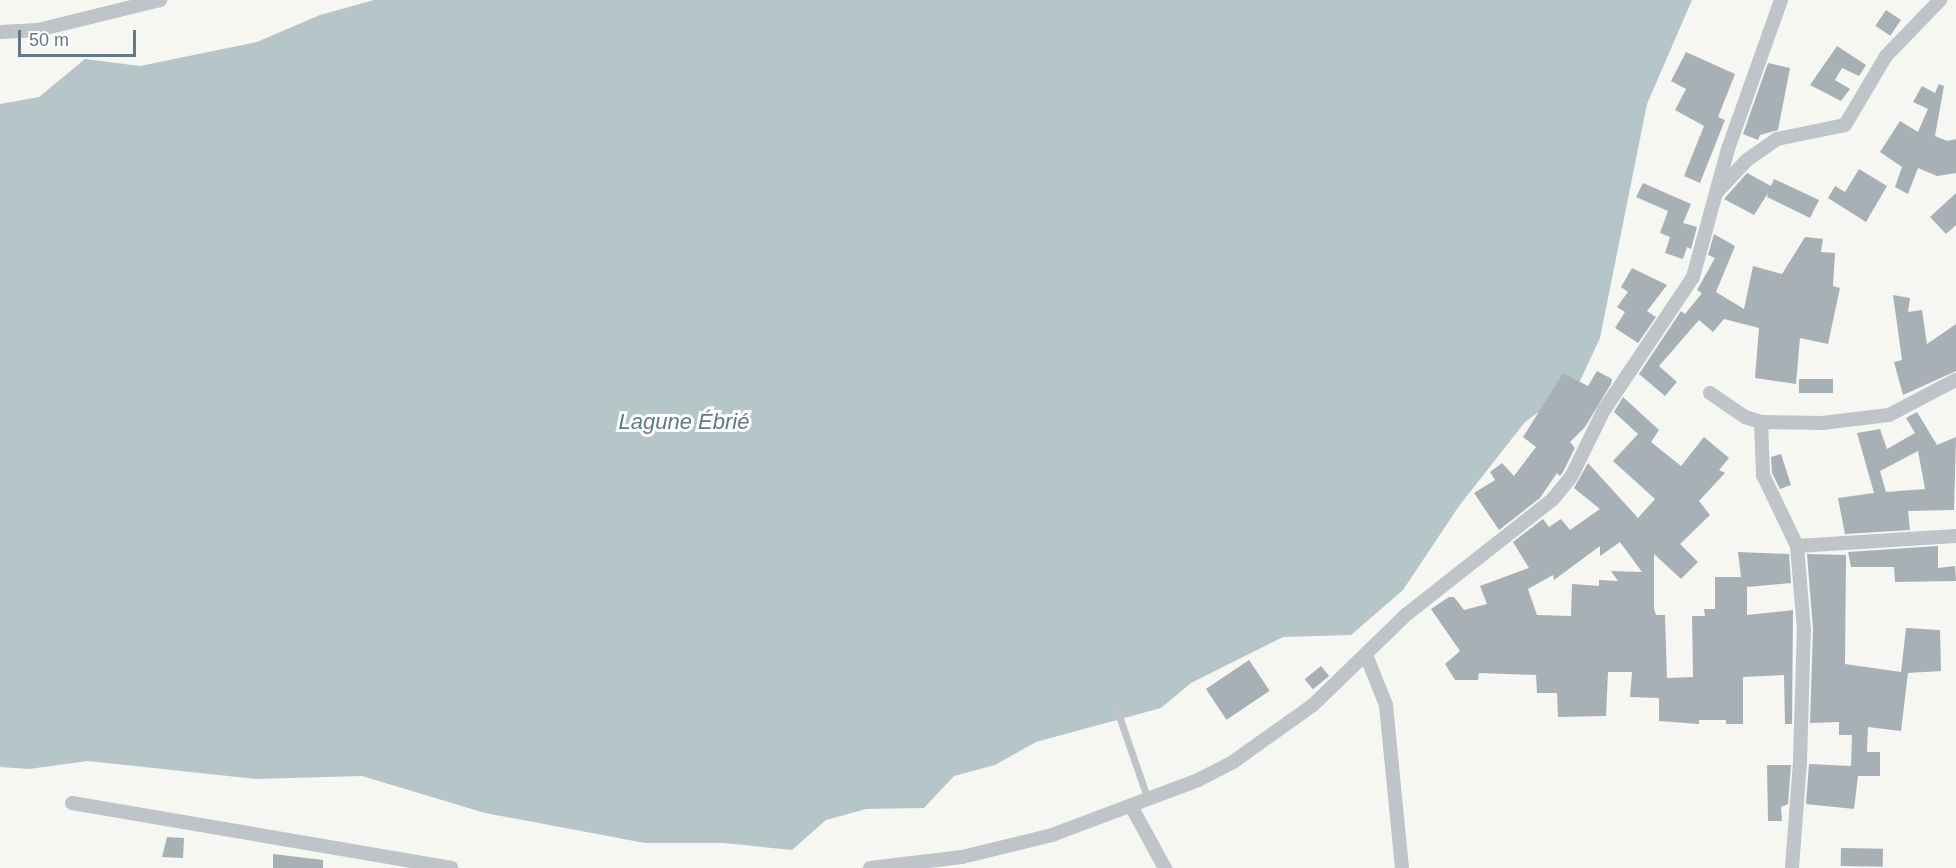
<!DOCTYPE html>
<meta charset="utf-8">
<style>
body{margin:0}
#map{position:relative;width:1956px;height:868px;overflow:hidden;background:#f6f6f2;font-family:Arial,sans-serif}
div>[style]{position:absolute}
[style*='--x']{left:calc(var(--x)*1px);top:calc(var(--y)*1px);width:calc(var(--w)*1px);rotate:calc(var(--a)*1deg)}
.water>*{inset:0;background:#b6c5c8}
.building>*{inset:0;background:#a7b1b5;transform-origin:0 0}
.service>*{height:7px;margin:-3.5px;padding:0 3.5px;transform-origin:3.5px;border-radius:3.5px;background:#bec4c7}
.minor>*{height:14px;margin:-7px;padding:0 7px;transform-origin:7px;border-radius:7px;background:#bec4c7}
span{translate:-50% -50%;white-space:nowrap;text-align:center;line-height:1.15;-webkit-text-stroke:6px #fff;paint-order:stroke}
.water-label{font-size:22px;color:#607b80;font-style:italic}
.scale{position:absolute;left:18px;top:30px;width:118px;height:27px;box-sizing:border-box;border:3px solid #647984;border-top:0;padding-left:8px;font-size:18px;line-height:21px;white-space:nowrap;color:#647984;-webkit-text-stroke:4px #fff;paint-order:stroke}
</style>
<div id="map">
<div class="water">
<div style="clip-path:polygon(374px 0,1692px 0,1647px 104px,1600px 338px,1579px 383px,1525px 422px,1459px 506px,1403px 590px,1351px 635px,1283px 637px,1191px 683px,1161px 708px,1036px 742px,995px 765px,954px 776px,924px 808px,866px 809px,826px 820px,792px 850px,724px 843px,645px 843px,485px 813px,362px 776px,256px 779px,88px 761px,29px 769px,0 767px,0 104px,39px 97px,85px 59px,140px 66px,257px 42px,320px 15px)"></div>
</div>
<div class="building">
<div style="left:1886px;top:10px;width:18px;height:19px;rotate:34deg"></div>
<div style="clip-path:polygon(1837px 46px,1866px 65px,1859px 76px,1842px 68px,1835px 80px,1850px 89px,1841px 101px,1810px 85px)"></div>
<div style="clip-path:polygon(1686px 52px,1735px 74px,1718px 117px,1725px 120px,1700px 183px,1684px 176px,1704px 126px,1675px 110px,1686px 89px,1671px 81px)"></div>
<div style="clip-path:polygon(1768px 63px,1790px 68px,1778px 130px,1760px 135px,1758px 140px,1743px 134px)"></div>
<div style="clip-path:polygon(1939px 84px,1944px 86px,1935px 136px,1947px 141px,1956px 139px,1956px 173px,1937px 176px,1918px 168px,1908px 194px,1895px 187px,1902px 167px,1880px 152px,1900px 121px,1918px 132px,1928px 109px,1913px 102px,1922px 86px,1935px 93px)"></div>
<div style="clip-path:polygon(1859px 169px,1887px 186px,1866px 222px,1828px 198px,1835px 186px,1845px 192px)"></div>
<div style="clip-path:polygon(1747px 173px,1771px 186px,1774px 179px,1819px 200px,1810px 218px,1767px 197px,1768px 193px,1754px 215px,1724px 199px)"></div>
<div style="clip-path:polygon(1643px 183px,1691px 204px,1683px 223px,1697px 227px,1691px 249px,1687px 247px,1683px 259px,1665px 253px,1670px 237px,1660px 233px,1668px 211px,1636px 197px)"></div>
<div style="clip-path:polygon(1956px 193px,1956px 225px,1946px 234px,1930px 217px)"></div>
<div style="clip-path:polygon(1714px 234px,1735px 246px,1716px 292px,1744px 309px,1753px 266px,1782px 274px,1805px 237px,1823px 239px,1821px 252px,1835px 253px,1833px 286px,1840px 288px,1828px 344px,1800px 338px,1796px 384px,1755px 378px,1759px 328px,1724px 319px,1713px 332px,1699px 320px,1659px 366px,1677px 382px,1665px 396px,1639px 374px,1681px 311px,1685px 314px,1702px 293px,1697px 290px,1715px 258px,1708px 255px)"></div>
<div style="clip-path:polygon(1632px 268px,1667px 285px,1647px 311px,1656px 317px,1638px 343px,1615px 328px,1625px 312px,1617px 307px,1628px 292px,1621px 287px)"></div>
<div style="clip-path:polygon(1893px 295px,1910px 298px,1908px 312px,1922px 310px,1927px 344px,1956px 324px,1956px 371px,1903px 395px,1894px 362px,1902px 360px)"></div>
<div style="clip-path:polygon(1597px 371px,1612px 379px,1611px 384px,1585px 427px,1570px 442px,1575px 448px,1563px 472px,1560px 476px,1557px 473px,1540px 498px,1499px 530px,1474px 493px,1495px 480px,1490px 472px,1502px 463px,1514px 476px,1536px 447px,1523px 437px,1563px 373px,1588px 386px)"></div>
<div style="left:1799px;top:379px;width:34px;height:14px"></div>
<div style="clip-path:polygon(evenodd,1623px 397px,1659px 430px,1651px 442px,1681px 466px,1704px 437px,1729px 458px,1719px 470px,1725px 473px,1699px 501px,1710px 515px,1680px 544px,1698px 562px,1681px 579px,1654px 554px,1654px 609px,1656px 615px,1665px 615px,1667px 678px,1693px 677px,1692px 616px,1705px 616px,1704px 609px,1715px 609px,1715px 577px,1741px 577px,1738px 552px,1789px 554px,1791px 583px,1747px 587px,1747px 615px,1793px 610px,1792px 724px,1785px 724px,1784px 675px,1743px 677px,1743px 724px,1726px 724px,1726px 720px,1699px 720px,1699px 724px,1659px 721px,1659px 698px,1630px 697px,1632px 672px,1608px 672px,1606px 716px,1558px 717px,1557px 693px,1537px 693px,1536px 675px,1479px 673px,1478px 680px,1455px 680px,1445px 664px,1460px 651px,1431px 609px,1449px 597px,1454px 597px,1464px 610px,1487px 604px,1480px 586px,1529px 568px,1513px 542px,1543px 519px,1549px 527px,1561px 519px,1570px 530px,1600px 509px,1574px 488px,1588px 463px,1638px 518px,1655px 499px,1613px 461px,1638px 434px,1614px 412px,1623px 397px,1620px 542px,1642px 572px,1611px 571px,1618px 581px,1599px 580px,1599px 586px,1572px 584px,1571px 616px,1537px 615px,1528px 589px,1553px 575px,1554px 580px,1600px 546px,1600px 556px,1620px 542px)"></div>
<div style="clip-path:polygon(evenodd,1917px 412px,1937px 445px,1956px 437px,1954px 510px,1908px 511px,1910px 530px,1845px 534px,1838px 498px,1874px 493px,1857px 433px,1880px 429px,1887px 449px,1915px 433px,1906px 418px,1917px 412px,1918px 451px,1925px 489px,1886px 492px,1880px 471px,1918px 451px)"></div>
<div style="clip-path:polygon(1781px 454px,1791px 485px,1780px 489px,1772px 473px,1771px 457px)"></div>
<div style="clip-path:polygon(1938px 546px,1938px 568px,1955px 566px,1956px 581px,1895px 582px,1894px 567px,1851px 567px,1848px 552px)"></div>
<div style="clip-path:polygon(1807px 554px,1846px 555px,1845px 664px,1901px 672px,1906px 628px,1940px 630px,1941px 671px,1908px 673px,1901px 731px,1868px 727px,1867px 752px,1880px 752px,1880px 776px,1858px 776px,1854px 809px,1806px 804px,1809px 764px,1851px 766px,1852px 735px,1839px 735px,1839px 722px,1810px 723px,1813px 629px)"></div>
<div style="left:1249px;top:660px;width:37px;height:52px;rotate:56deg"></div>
<div style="left:1321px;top:666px;width:13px;height:21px;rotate:51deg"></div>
<div style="clip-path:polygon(1767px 765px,1791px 765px,1788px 804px,1781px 807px,1782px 821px,1768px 821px)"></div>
<div style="clip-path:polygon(167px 837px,184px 838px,183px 858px,162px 857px)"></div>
<div style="left:1841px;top:848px;width:42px;height:18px;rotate:1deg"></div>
<div style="clip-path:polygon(273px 854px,323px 860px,323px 868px,273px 868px)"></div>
</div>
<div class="service">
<div style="--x:1116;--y:707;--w:98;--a:71"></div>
</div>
<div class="minor">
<div style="--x:0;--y:32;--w:38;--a:-3"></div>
<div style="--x:38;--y:30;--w:126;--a:-13.8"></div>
<div style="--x:1718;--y:191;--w:42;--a:-46.9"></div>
<div style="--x:1747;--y:160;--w:37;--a:-35"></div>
<div style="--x:1777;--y:139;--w:69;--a:-11.6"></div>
<div style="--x:1845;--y:125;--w:80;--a:-59.3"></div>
<div style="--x:1886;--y:56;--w:78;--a:-46"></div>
<div style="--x:1710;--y:393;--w:42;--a:34.4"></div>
<div style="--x:1745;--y:417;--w:17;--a:17"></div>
<div style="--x:1761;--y:422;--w:61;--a:0.9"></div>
<div style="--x:1822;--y:423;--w:67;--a:-6.8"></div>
<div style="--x:1889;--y:415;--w:76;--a:-27.6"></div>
<div style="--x:1761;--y:422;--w:53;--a:87.8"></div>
<div style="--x:1763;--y:475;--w:79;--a:64.4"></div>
<div style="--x:1366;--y:655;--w:54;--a:68.2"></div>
<div style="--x:1386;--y:705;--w:164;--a:84.4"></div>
<div style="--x:72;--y:803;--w:385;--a:9.7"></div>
<div style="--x:1131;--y:806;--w:71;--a:61.3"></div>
<div style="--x:870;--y:868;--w:93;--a:-6.8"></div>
<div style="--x:962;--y:857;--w:93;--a:-13.7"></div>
<div style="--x:1052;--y:835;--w:156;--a:-20.6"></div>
<div style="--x:1198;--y:780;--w:39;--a:-27"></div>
<div style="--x:1233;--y:762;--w:98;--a:-35.5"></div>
<div style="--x:1313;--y:705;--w:131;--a:-44.1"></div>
<div style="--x:1407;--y:614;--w:186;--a:-38.2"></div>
<div style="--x:1553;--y:499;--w:28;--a:-51"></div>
<div style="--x:1571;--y:477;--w:75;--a:-63.8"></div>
<div style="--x:1604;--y:410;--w:160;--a:-56.2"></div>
<div style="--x:1693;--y:277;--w:133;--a:-74.7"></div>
<div style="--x:1728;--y:149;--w:158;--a:-70.4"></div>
<div style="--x:1792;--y:868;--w:107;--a:-85.7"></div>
<div style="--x:1800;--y:761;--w:131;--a:-88.3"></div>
<div style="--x:1804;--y:630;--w:84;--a:-94.8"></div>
<div style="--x:1797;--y:546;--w:159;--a:-3.6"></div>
</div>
<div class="water-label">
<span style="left:684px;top:422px">Lagune Ébrié</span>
</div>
<div class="scale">50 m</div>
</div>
